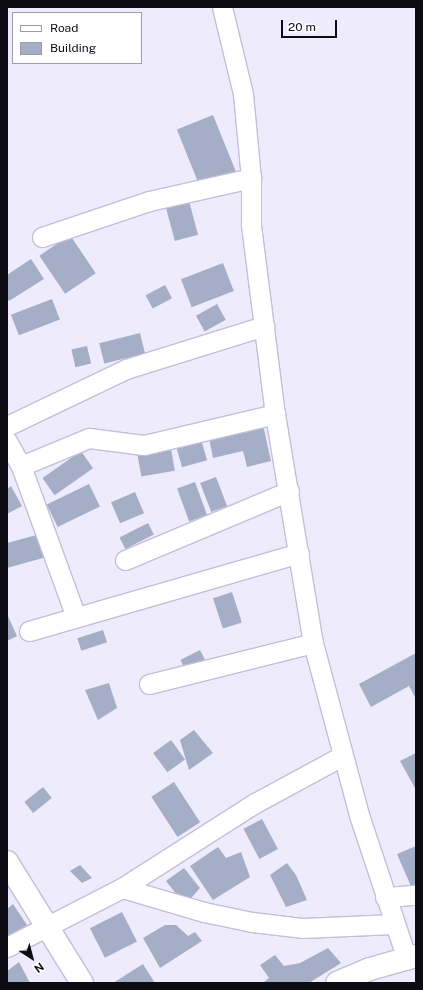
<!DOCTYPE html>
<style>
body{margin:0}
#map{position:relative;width:423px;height:990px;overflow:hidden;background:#eeebfc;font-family:"Public Sans",sans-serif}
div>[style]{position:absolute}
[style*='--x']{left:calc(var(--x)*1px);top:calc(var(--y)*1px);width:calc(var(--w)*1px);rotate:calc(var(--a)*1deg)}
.building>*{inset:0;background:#a5aec7;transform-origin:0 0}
.roads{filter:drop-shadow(1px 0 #c3bed9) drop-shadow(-1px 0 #c3bed9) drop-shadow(0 1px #c3bed9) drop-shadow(0 -1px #c3bed9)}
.minor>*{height:19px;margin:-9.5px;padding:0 9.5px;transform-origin:9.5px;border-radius:9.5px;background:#fff}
.secondary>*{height:22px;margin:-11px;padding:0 11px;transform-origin:11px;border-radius:11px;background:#fff}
.primary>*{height:22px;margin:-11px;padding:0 11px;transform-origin:11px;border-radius:11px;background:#fff}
span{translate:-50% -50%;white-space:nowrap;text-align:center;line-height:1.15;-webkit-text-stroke:3px #fff;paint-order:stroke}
.frame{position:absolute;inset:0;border:8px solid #0d0c14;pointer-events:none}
.legend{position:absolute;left:12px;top:12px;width:130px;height:52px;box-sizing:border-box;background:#fff;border:1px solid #9e9ea1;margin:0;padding:5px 7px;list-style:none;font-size:12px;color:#0d0c14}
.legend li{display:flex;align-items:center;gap:8px;height:20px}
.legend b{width:20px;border:1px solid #9e9ea1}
.north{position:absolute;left:12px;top:938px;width:40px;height:40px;-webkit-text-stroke:3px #fff;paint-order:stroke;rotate:144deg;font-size:11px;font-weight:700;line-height:16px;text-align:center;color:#0d0c14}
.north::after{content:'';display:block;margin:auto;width:14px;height:18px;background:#0d0c14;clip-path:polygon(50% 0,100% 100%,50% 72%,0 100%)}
.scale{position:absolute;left:281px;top:20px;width:56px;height:18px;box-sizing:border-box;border:2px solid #0d0c14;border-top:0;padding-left:5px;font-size:12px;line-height:14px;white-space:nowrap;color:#0d0c14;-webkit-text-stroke:3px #fff;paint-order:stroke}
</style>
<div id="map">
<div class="building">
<div style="left:213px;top:115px;width:61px;height:39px;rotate:68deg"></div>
<div style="left:189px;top:201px;width:35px;height:24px;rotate:75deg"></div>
<div style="left:70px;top:235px;width:46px;height:37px;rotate:56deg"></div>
<div style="clip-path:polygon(31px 259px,44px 279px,9px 301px,7px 298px,7px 275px)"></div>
<div style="left:223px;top:263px;width:30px;height:45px;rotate:69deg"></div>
<div style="left:165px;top:285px;width:15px;height:22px;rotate:62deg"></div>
<div style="left:52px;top:299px;width:22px;height:44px;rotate:69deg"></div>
<div style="left:217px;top:304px;width:18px;height:24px;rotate:61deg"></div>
<div style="left:140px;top:333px;width:21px;height:42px;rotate:76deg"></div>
<div style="left:87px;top:346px;width:18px;height:16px;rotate:77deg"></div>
<div style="clip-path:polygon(263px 425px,271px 461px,247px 467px,243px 451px,213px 458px,209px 438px)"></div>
<div style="left:201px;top:439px;width:22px;height:26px;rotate:74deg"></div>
<div style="left:171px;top:449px;width:22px;height:34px;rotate:80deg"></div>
<div style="left:81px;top:451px;width:21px;height:47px;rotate:55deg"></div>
<div style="left:216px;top:477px;width:31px;height:17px;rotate:69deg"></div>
<div style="left:195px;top:482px;width:35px;height:19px;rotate:70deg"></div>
<div style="left:89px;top:484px;width:25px;height:47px;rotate:64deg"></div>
<div style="clip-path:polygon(11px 486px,22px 506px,7px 514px,7px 489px)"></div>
<div style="left:135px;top:492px;width:23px;height:26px;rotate:67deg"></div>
<div style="left:148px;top:523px;width:13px;height:32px;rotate:63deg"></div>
<div style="clip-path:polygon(44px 533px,50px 556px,7px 568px,7px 543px)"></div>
<div style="left:232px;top:592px;width:32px;height:20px;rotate:72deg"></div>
<div style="clip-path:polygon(7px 614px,17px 636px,7px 641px)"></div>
<div style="left:103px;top:630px;width:13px;height:27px;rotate:72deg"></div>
<div style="left:200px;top:650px;width:16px;height:22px;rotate:63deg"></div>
<div style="clip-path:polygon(416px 653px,416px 699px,409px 686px,371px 707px,359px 684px)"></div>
<div style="clip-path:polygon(109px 683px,117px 708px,98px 720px,85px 690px)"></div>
<div style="clip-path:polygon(194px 730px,213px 753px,189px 770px,180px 740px)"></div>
<div style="left:171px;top:740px;width:24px;height:22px;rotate:54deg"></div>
<div style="clip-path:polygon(416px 753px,416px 790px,400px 761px)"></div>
<div style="left:174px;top:782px;width:48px;height:27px;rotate:57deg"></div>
<div style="left:43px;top:787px;width:14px;height:24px;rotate:51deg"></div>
<div style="left:262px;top:819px;width:34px;height:21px;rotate:62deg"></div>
<div style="clip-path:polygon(416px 846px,416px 889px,413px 891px,397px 854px)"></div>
<div style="clip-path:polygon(218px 847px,226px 858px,241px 852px,250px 877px,213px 900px,190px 866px)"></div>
<div style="clip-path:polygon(287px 863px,296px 875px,307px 900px,286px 907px,270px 875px)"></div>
<div style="clip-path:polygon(80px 865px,92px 878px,82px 883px,70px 871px)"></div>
<div style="clip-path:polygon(184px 868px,200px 888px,185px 905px,166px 881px)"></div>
<div style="clip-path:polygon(13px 904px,27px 925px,7px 939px,7px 909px)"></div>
<div style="left:122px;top:912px;width:33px;height:36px;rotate:63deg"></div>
<div style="clip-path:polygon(165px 925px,176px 925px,188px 936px,195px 932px,202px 941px,160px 968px,143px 938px)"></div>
<div style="clip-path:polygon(328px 948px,341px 963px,309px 983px,263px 983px,269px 978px,260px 965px,275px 955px,284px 966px,300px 963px)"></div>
<div style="clip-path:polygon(19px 962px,30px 983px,7px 983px,7px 971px)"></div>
<div style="clip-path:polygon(143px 964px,155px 983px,113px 983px)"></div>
</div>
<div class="roads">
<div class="minor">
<div style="--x:222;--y:7;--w:89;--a:76.4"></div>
<div style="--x:243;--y:94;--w:84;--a:84.6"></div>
<div style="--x:251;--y:178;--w:47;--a:90"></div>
<div style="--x:251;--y:225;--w:191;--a:82.8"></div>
<div style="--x:275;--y:414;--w:232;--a:80.6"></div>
<div style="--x:313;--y:643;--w:181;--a:75"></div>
<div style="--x:360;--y:818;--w:149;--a:71.6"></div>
<div style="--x:42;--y:237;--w:113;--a:-18.6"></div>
<div style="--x:149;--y:201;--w:105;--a:-12.7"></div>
<div style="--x:7;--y:426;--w:132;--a:-25.6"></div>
<div style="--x:126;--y:369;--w:145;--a:-17.3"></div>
<div style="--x:7;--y:441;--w:29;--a:61"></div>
<div style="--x:21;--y:466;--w:161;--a:70"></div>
<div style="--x:21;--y:466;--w:74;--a:-22.4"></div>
<div style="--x:89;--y:438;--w:55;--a:7.3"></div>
<div style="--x:144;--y:445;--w:135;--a:-13.3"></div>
<div style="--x:125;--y:560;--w:178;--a:-22.8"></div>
<div style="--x:29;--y:631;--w:281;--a:-16.1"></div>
<div style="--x:149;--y:684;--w:169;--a:-14"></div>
<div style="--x:122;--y:888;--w:85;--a:16.3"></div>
<div style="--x:204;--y:912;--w:49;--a:11.8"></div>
<div style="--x:252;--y:922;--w:50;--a:6.8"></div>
<div style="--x:302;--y:928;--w:93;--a:-2.5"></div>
<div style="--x:385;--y:897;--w:31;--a:-4"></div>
<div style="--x:7;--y:947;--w:129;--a:-27.2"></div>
<div style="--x:122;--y:888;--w:158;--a:-32.6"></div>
<div style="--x:255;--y:803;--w:99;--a:-28.4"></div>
</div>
<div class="secondary">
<div style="--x:337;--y:983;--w:36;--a:-23"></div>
<div style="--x:370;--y:969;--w:48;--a:-15.8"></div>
</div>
<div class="primary">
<div style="--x:7;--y:862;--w:142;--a:58.2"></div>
</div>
</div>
<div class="frame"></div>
<ul class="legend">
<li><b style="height:5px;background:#fff"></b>Road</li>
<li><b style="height:11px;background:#a5aec7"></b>Building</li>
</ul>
<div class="north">N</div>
<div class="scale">20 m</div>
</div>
